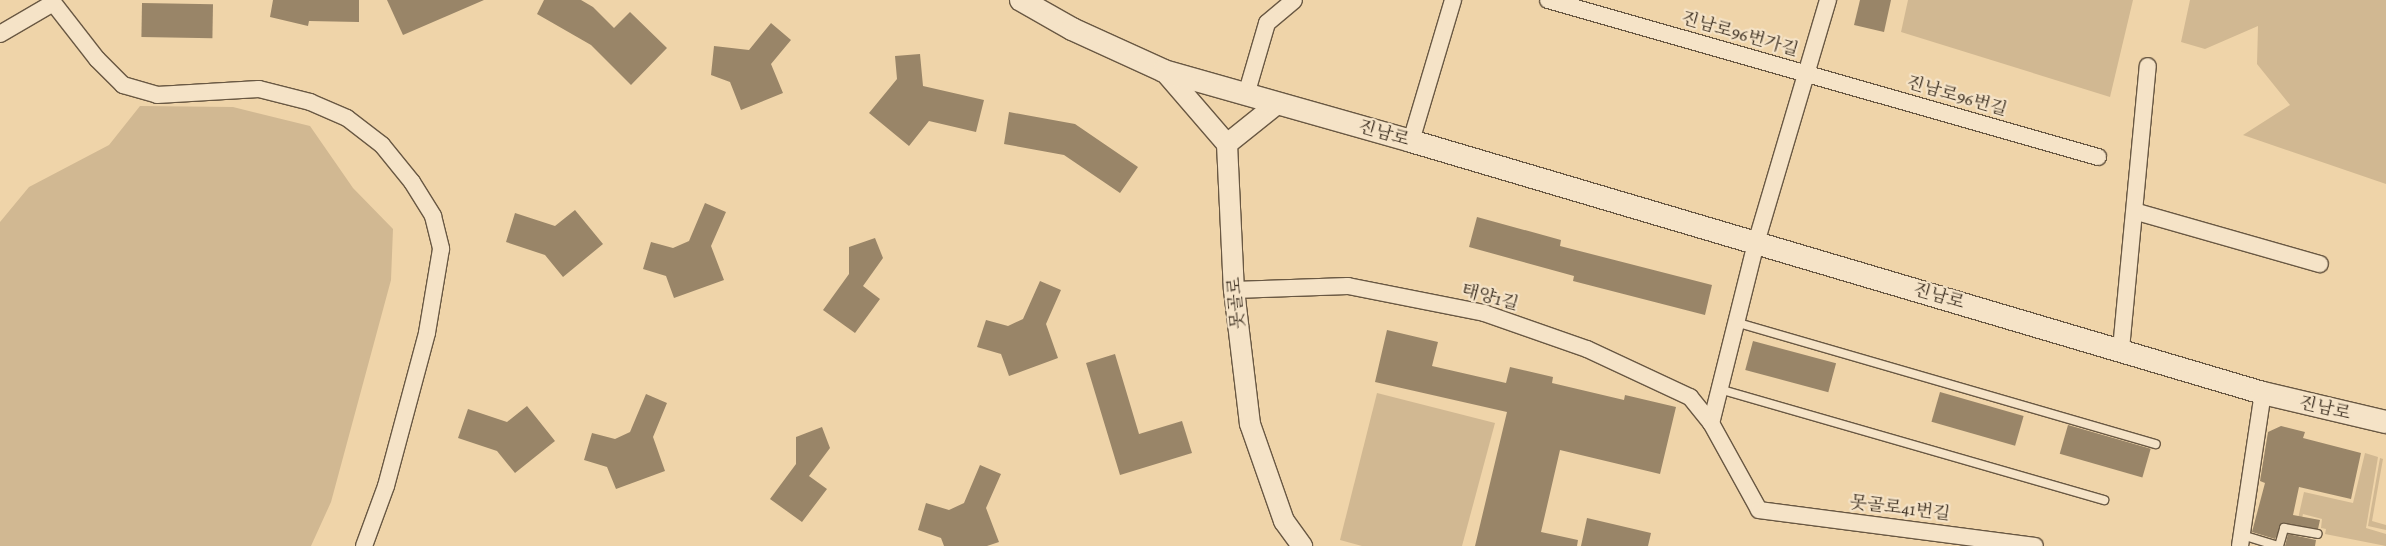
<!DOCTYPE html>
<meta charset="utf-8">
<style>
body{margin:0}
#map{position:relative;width:2386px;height:546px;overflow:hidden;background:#efd4a9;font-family:Alegreya,"Noto Serif KR",serif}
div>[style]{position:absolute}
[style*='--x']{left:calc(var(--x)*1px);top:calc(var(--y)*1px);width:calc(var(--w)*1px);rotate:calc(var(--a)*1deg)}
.green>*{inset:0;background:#d1b892}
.building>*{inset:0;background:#998568;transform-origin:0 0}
.roads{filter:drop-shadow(1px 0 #695843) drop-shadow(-1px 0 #695843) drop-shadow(0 1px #695843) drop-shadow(0 -1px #695843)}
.service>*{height:8px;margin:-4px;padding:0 4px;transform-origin:4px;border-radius:4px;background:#f5e3c7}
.minor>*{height:16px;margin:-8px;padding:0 8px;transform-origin:8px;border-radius:8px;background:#f5e3c7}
.tertiary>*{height:20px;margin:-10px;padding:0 10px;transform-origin:10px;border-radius:10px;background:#f5e3c7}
.secondary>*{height:22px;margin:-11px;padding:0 11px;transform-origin:11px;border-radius:11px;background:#f5e3c7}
span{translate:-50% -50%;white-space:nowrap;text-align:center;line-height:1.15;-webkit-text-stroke:4.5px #f5e3c7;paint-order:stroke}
.street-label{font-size:18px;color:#3c2f21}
</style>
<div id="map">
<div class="green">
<div style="clip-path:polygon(1908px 0,2133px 0,2110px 97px,1901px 32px)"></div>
<div style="clip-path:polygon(2190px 0,2386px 0,2386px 184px,2243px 135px,2290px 105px,2257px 64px,2258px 26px,2205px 49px,2181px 42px)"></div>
<div style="clip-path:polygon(140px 106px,233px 107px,310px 126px,353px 188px,393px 229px,391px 280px,331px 502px,311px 546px,0 546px,0 222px,29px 187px,109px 145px)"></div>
<div style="clip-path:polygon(1377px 393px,1495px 423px,1462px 546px,1362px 546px,1340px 540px)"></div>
<div style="clip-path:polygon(2365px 453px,2378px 457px,2366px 528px,2386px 534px,2386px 546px,2325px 534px,2326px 529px,2321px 528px,2322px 519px,2303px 514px,2301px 523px,2297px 523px,2304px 492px,2353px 503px)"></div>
<div style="clip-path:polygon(2380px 458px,2383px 459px,2372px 521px,2386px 525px,2386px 530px,2368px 526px)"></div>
</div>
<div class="building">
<div style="clip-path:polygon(273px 0,359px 0,359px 22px,309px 21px,308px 26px,270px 17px)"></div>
<div style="clip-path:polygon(387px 0,484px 0,403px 35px)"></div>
<div style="clip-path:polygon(544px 0,581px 0,593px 7px,614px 28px,630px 12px,667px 48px,631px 85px,591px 45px,537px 14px)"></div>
<div style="clip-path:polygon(1860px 0,1891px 0,1884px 32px,1854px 25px)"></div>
<div style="left:142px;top:3px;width:71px;height:34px;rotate:1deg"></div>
<div style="clip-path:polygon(771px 23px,791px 40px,771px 64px,783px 93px,741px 110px,730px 82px,711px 75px,714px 46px,749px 50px)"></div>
<div style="clip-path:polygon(920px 54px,923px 86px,984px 100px,976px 132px,929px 121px,909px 146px,869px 113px,897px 79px,895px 56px)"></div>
<div style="clip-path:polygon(1009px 112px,1075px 124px,1138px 167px,1120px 193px,1064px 155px,1004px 144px)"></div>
<div style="clip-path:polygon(705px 203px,726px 212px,711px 246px,724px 280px,674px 298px,666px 276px,643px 269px,651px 242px,673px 248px,689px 241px)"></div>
<div style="clip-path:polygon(575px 210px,603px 244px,563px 277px,545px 255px,506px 242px,515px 213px,555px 226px)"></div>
<div style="clip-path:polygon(1477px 217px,1561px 240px,1560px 246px,1712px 285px,1705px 315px,1573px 281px,1574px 276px,1469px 247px)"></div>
<div style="clip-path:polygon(875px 238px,883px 258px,863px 286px,880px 299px,855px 333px,823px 310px,849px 274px,849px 247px)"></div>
<div style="clip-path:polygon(1040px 281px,1061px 290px,1046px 324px,1058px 358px,1009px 376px,1001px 354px,977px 347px,986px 320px,1008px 326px,1023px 319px)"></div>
<div style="clip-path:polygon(1387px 330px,1438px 342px,1432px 366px,1506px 383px,1510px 367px,1553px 377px,1552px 383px,1624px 400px,1625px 395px,1676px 407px,1660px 474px,1560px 450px,1541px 532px,1578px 540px,1577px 546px,1475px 546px,1507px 412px,1375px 382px)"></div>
<div style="left:1753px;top:341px;width:86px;height:30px;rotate:15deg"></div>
<div style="clip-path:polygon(1115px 354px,1139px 434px,1182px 421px,1192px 453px,1120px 475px,1086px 363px)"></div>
<div style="left:1940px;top:392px;width:87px;height:31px;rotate:16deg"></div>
<div style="clip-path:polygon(646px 394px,667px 403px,653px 437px,665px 471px,616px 489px,607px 467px,584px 460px,592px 433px,615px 439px,630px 432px)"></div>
<div style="clip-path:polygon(527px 406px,555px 441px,515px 473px,497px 451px,458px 438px,468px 409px,507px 422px)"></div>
<div style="left:2068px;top:425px;width:86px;height:30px;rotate:16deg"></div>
<div style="clip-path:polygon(2281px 426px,2305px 432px,2303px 438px,2361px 453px,2351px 499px,2299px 487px,2293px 515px,2320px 520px,2318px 529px,2283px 523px,2275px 539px,2252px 532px,2265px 483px,2260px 481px,2268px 432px)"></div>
<div style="clip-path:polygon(822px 427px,830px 448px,809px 476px,827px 489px,802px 522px,770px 499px,796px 464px,796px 437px)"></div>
<div style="clip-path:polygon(980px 465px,1001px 474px,986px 508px,999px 542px,987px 546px,944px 546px,941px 538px,918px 530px,926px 503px,949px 510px,964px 503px)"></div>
<div style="clip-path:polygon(1587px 518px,1651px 533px,1648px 546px,1581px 546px)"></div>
<div style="clip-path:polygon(2288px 534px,2316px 540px,2315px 546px,2285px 546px)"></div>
</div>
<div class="roads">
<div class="service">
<div style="--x:1735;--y:322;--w:438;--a:16.2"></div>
<div style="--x:1719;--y:389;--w:401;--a:16.1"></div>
<div style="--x:2242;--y:535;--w:38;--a:17"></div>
<div style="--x:2279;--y:546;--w:19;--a:-74"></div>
<div style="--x:2284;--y:528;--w:34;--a:10"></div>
</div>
<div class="minor">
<div style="--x:51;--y:0;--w:75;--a:52.1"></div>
<div style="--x:97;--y:59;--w:37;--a:45"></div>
<div style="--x:123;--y:85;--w:35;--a:16"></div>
<div style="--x:157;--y:95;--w:102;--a:-3.4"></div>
<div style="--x:259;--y:89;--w:53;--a:14.3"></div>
<div style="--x:310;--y:102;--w:40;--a:23.4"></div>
<div style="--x:347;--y:118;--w:44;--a:37.6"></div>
<div style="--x:382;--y:145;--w:48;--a:51"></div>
<div style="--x:412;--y:182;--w:40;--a:58"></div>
<div style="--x:433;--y:216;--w:34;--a:76"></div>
<div style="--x:441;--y:249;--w:85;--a:99.5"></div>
<div style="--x:427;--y:333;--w:158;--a:105"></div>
<div style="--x:386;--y:486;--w:64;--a:110.1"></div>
<div style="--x:1548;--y:0;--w:572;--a:15.93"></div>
<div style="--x:1828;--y:0;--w:253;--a:106.5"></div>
<div style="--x:1756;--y:243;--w:186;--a:104"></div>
<div style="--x:1711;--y:423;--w:99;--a:61.1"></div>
<div style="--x:1759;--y:510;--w:278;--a:7.4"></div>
<div style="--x:0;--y:34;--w:61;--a:-30.3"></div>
<div style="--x:1246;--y:95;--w:75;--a:-73.7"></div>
<div style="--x:1267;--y:23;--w:35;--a:-40"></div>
<div style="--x:1411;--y:141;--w:147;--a:-73.4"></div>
<div style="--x:2137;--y:212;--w:190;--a:15.9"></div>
<div style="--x:1234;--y:290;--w:114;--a:-2"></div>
<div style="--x:1348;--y:286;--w:139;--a:11.2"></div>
<div style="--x:1484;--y:313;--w:109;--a:19.3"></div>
<div style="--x:1587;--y:349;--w:114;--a:25"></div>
<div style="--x:1690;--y:397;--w:33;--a:51"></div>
<div style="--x:2121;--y:349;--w:284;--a:-84.6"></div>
<div style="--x:2240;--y:546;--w:155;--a:-81.5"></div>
</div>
<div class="tertiary">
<div style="--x:1164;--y:71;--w:96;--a:49.2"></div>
<div style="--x:1227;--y:144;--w:146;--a:87.3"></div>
<div style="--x:1234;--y:290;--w:135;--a:83.2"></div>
<div style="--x:1250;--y:424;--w:103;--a:70.7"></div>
<div style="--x:1284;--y:521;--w:31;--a:54"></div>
<div style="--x:1227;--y:144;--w:64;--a:-38.7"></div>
</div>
<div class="secondary">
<div style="--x:1021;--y:0;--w:59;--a:29.6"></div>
<div style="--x:1072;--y:29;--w:101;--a:24.5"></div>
<div style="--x:1164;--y:71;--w:257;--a:15.8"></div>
<div style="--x:1411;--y:141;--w:888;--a:16.48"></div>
<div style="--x:2263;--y:393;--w:126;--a:13.3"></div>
</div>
</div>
<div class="street-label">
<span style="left:1740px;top:34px;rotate:16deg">진남로96번가길</span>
<span style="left:1957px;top:96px;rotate:16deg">진남로96번길</span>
<span style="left:1384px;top:133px;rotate:16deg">진남로</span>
<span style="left:1939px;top:296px;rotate:16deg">진남로</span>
<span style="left:1490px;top:297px;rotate:15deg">태양1길</span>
<span style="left:1236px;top:303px;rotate:-95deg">못골로</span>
<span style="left:2325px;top:408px;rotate:13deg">진남로</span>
<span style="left:1900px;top:508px;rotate:7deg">못골로41번길</span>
</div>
</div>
